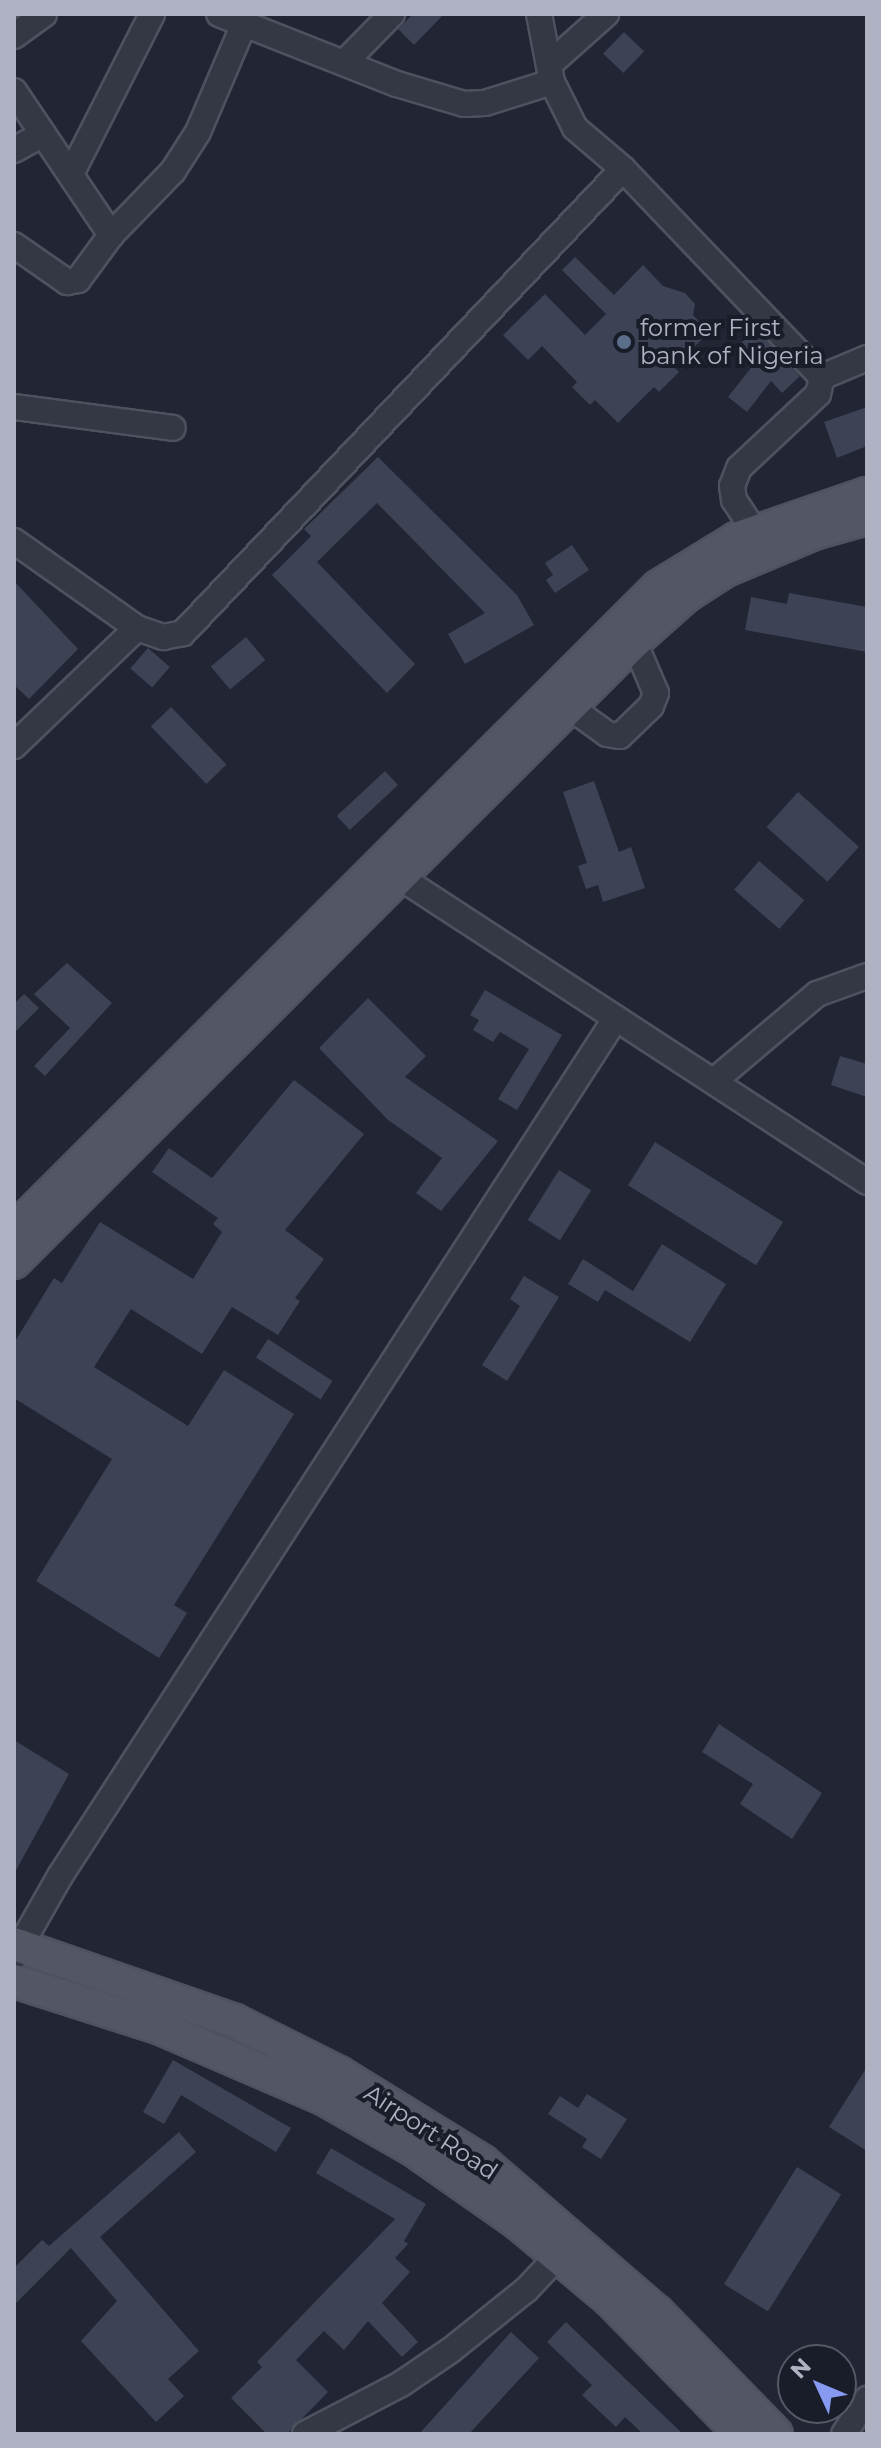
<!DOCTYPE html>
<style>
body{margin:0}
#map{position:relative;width:881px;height:2448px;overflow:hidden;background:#212534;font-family:Montserrat,sans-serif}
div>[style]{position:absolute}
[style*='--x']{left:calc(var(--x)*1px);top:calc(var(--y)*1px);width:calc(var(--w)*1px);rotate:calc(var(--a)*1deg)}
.building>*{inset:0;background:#3d4355;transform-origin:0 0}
.roads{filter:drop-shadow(2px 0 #4e5260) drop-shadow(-2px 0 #4e5260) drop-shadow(0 2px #4e5260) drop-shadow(0 -2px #4e5260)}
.minor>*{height:24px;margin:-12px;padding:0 12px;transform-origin:12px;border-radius:12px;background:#343845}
.major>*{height:32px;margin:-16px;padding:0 16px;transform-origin:16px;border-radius:16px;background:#525665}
.dots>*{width:22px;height:22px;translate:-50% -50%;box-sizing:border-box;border:4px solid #191d2a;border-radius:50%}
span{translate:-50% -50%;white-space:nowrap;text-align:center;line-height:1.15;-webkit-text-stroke:8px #191d2a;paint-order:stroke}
.poi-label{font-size:24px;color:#aeb2c2}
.left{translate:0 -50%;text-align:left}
.street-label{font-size:24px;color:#aeb2c2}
.frame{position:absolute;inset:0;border:16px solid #aeb2c2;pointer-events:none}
.north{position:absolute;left:777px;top:2344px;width:80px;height:80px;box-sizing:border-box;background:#191d2a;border:2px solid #555967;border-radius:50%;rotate:314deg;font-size:22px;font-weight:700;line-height:32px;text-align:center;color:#aeb2c2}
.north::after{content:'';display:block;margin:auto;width:28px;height:36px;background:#859af0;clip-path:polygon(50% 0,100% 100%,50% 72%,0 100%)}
</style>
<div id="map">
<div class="building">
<div style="clip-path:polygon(413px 14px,444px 14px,414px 45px,398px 29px)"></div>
<div style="left:624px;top:32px;width:28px;height:30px;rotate:44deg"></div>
<div style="clip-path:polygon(575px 257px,614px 295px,643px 265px,663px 286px,685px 293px,695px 304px,693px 315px,709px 332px,674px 367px,679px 372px,659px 392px,654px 387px,618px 423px,595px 400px,590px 405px,572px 387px,577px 382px,542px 346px,528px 360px,503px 335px,545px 294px,585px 335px,606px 314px,562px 270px)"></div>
<div style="clip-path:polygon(756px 329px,800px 376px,782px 393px,771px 381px,747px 412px,728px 397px,754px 364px,738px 346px)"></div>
<div style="clip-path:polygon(867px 407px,867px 446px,837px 458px,824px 422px)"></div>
<div style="clip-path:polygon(378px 457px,517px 595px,534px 625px,465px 664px,448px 634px,485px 613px,377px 503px,317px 562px,415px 664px,387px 693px,272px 575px,311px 536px,304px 529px)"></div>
<div style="clip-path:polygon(572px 545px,589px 570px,555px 593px,546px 580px,553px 575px,545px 563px)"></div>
<div style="clip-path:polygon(14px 581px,78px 649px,29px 699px,14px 685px)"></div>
<div style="clip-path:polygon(789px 593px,867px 607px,867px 652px,745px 630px,751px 597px,787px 604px)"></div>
<div style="left:246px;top:637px;width:30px;height:46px;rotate:50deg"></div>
<div style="left:148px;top:648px;width:29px;height:27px;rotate:41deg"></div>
<div style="left:171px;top:707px;width:80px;height:28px;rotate:46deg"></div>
<div style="left:385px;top:771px;width:19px;height:66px;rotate:47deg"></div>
<div style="clip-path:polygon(594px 781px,619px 852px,631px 847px,645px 888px,603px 902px,598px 885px,586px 889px,578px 866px,587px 863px,563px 792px)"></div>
<div style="left:798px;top:792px;width:82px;height:47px;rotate:42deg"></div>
<div style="left:759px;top:861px;width:60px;height:38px;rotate:41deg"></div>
<div style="clip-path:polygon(67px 963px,112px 1003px,45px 1076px,34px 1066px,70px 1028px,34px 994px)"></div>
<div style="clip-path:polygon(485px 990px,562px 1035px,517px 1110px,498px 1099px,529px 1049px,500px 1032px,493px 1042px,473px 1030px,479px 1020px,470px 1015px)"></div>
<div style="clip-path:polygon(24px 994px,39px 1008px,14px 1033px,14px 1004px)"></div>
<div style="clip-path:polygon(368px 998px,426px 1056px,405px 1077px,498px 1141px,441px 1211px,416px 1193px,442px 1158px,388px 1120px,319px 1048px)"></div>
<div style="clip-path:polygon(840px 1056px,867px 1064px,867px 1097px,831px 1085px)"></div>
<div style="clip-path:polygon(294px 1080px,364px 1134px,285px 1230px,324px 1259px,295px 1298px,300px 1301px,278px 1335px,232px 1307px,202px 1354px,131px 1309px,94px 1367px,188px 1426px,224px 1370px,294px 1414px,174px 1605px,187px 1613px,159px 1658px,36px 1581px,112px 1459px,14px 1398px,14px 1343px,54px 1278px,62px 1283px,100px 1222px,193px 1279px,222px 1232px,213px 1224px,218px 1218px,152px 1172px,169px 1148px,212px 1178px)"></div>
<div style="left:655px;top:1142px;width:151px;height:51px;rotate:32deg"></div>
<div style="left:559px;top:1170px;width:38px;height:59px;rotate:32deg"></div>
<div style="clip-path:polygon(662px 1244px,726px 1284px,690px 1342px,605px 1290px,598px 1302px,568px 1284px,583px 1259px,633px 1291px)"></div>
<div style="clip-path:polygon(524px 1276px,559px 1297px,507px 1381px,482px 1365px,520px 1306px,510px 1299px)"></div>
<div style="left:268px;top:1339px;width:77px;height:22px;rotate:33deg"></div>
<div style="clip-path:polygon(719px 1724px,822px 1793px,792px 1839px,740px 1804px,753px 1784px,702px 1752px)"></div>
<div style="clip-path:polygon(14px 1740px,69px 1774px,14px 1874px)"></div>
<div style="clip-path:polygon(173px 2060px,291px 2128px,276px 2152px,181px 2095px,164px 2124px,143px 2112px)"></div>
<div style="clip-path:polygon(867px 2067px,867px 2151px,829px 2127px)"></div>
<div style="clip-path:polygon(587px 2094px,627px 2119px,601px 2159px,582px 2147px,587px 2139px,548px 2114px,560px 2096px,578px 2108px)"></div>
<div style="clip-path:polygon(179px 2132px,196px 2152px,100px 2237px,199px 2351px,168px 2379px,184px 2396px,156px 2422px,81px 2341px,117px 2301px,71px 2248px,14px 2305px,14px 2268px,42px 2240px,49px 2246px)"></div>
<div style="clip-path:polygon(331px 2148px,426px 2204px,404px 2241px,408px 2244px,395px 2258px,410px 2272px,382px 2303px,418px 2342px,402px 2357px,368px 2321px,344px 2350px,324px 2331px,296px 2360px,328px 2392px,287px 2434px,267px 2434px,231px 2398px,262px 2367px,257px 2362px,395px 2219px,316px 2173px)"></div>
<div style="left:797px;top:2167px;width:52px;height:138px;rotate:32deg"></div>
<div style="clip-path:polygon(566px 2322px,683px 2434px,643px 2434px,625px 2417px,616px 2427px,582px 2395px,592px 2385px,547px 2342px)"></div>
<div style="clip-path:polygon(511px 2332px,539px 2358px,469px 2434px,419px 2434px)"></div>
</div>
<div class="roads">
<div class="minor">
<div style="--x:219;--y:14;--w:191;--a:21.5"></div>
<div style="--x:397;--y:84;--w:70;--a:16.6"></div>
<div style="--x:464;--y:104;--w:21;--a:-3"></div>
<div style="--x:485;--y:103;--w:70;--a:-17.4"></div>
<div style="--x:539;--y:14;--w:69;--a:79.2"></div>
<div style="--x:552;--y:82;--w:51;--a:63.4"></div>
<div style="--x:575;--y:128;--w:63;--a:40.5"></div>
<div style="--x:623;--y:169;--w:288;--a:46.3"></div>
<div style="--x:822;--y:377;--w:17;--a:103"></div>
<div style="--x:818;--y:394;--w:108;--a:136.9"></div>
<div style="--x:739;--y:468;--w:19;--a:111"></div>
<div style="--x:732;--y:486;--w:14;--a:82"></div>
<div style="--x:734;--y:500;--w:53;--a:56.6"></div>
<div style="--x:14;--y:36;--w:37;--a:-36"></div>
<div style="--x:344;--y:63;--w:69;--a:-45.6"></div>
<div style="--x:551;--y:63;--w:74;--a:-41.7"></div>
<div style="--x:14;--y:91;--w:174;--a:56"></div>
<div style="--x:14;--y:150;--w:33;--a:-29"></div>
<div style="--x:72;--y:172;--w:177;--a:-63.1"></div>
<div style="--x:14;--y:245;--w:65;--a:34.9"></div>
<div style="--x:67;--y:282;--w:11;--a:-10"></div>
<div style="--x:78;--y:280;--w:56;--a:-53.7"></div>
<div style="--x:111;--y:235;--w:89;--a:-45.9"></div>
<div style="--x:173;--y:171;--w:46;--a:-57.3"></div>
<div style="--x:198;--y:132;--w:117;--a:-66.9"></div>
<div style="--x:822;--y:377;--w:49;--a:-22.9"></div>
<div style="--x:14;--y:407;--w:160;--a:7.5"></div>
<div style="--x:14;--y:541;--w:151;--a:35.3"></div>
<div style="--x:137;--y:628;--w:28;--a:19"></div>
<div style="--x:163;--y:637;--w:20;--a:-11"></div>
<div style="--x:183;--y:633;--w:639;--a:-46.52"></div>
<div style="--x:567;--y:705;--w:49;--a:35.9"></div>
<div style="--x:607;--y:734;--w:13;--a:9"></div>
<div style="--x:620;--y:736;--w:43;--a:-44.1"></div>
<div style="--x:651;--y:706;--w:14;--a:-69"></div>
<div style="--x:656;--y:693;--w:56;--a:-113.3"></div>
<div style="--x:14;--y:746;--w:170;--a:-43.8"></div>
<div style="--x:398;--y:876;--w:560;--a:33.12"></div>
<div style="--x:714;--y:1081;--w:135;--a:-40.2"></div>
<div style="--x:817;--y:994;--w:53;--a:-19.8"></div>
<div style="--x:14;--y:1957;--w:93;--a:-60.4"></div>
<div style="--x:60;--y:1876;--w:1022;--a:-57.06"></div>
<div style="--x:305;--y:2434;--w:108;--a:-27.5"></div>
<div style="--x:401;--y:2384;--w:60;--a:-34.2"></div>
<div style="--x:451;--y:2350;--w:96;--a:-38.7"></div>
<div style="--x:526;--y:2290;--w:47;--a:-46.7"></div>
<div style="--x:844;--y:2434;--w:42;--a:-56.7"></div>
</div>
<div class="major">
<div style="--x:14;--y:1230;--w:910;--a:-44.96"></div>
<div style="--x:658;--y:587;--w:92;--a:-31.6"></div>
<div style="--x:736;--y:539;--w:139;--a:-19"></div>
<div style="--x:14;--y:1262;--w:877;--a:-45"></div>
<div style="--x:634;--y:642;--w:71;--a:-41.6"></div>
<div style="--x:687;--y:595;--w:46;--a:-32.7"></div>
<div style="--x:726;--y:570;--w:99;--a:-22.7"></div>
<div style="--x:817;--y:532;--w:52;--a:-15.6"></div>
<div style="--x:14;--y:1944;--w:234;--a:19.2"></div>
<div style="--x:235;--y:2021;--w:116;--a:26.6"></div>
<div style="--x:339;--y:2073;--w:169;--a:31.7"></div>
<div style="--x:483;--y:2162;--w:230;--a:40.8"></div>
<div style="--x:657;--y:2312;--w:170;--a:45.7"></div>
<div style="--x:14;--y:1981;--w:151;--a:17.7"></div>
<div style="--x:158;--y:2027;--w:182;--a:23.3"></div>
<div style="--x:325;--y:2099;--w:99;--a:29.7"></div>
<div style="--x:411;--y:2148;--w:131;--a:35"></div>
<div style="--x:518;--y:2223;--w:120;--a:39.9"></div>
<div style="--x:610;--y:2300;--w:187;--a:45.6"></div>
</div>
</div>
<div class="dots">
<div style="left:624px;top:342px;background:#5c6f8a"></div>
</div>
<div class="poi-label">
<span class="left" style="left:640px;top:342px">former First<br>bank of Nigeria</span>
</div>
<div class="street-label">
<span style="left:431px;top:2132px;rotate:33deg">Airport Road</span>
</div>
<div class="frame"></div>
<div class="north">N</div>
</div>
